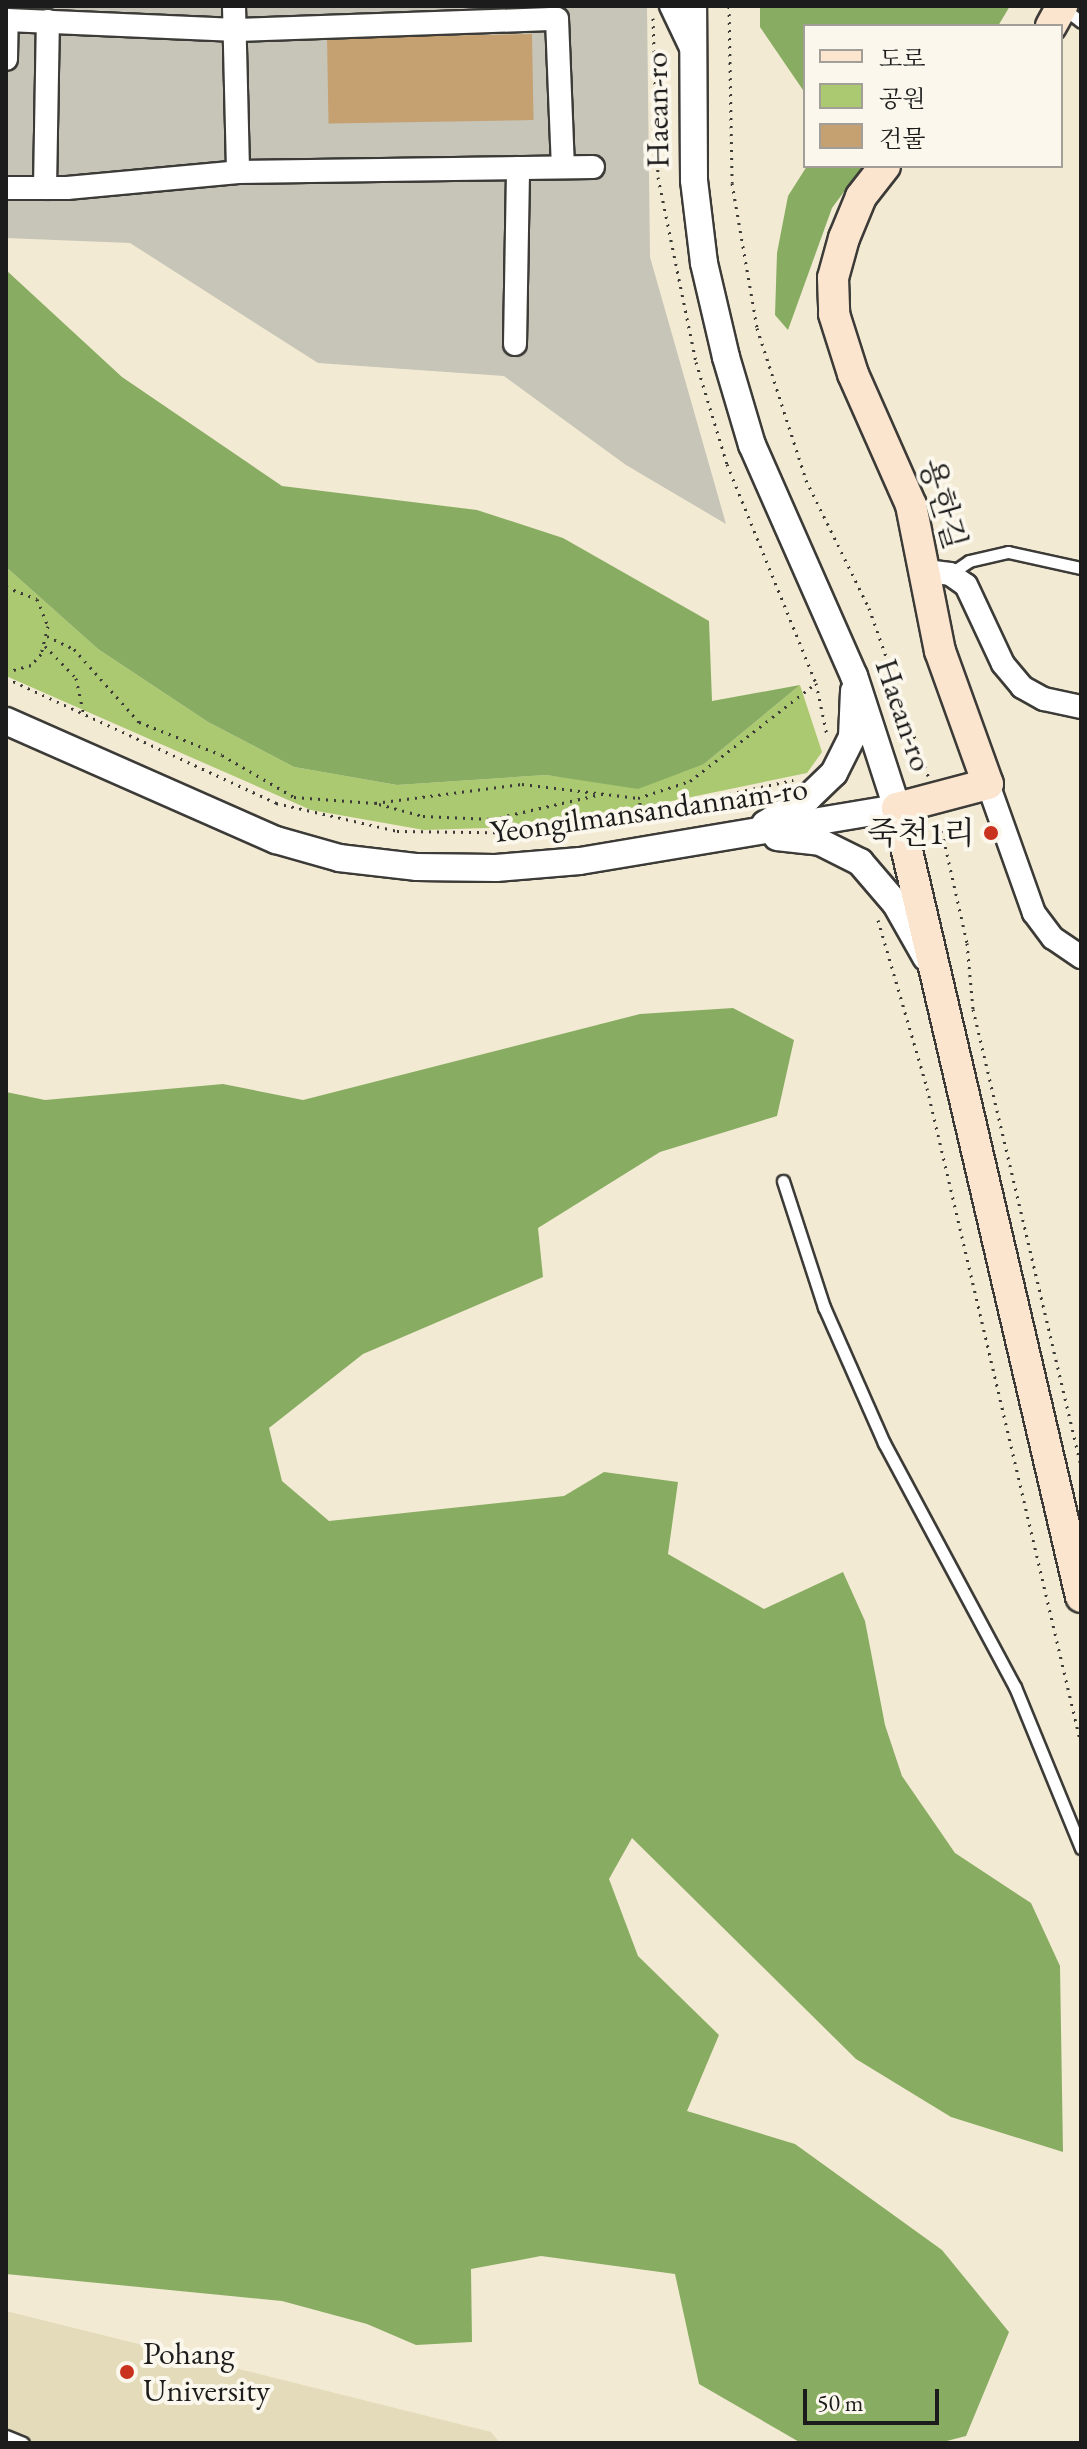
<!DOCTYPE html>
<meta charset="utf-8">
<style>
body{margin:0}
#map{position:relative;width:1087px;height:2449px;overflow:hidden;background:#f3ead3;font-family:"EB Garamond","Noto Serif KR",serif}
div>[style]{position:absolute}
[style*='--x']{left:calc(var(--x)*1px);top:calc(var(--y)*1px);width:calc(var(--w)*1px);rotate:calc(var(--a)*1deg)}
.built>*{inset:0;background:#e3dbba}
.industrial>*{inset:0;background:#c6c5b8}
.green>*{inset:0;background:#abc970}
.forest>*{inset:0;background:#88ad62}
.building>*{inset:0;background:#c5a071;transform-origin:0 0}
.path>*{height:3px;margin-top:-1.5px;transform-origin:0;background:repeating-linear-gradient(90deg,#3c3b37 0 2px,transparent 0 8px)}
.roads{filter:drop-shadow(2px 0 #3c3b37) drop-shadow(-2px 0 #3c3b37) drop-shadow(0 2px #3c3b37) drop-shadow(0 -2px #3c3b37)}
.service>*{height:11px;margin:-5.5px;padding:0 5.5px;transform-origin:5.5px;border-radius:5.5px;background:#fff}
.minor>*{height:22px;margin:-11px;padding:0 11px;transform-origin:11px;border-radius:11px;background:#fff}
.tertiary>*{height:26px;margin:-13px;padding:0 13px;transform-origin:13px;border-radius:13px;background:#fff}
.secondary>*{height:30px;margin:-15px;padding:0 15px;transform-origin:15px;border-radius:15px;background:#fbe5cf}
.dots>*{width:22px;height:22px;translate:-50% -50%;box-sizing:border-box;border:4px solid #fbf7ec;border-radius:50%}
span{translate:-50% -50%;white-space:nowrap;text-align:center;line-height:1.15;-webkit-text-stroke:8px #fbf7ec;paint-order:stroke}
.street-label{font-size:32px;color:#1c1c1c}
.poi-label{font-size:32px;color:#1c1c1c}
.right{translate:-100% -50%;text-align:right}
.left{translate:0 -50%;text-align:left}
.frame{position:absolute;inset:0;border:8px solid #1c1c1c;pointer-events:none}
.legend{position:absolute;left:803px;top:24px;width:260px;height:144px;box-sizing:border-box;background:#fbf7ec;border:2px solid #a29f99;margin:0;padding:10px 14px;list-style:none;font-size:24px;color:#1c1c1c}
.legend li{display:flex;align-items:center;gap:16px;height:40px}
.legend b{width:40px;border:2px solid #a29f99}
.scale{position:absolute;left:803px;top:2389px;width:136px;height:36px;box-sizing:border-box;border:4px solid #1c1c1c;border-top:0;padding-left:10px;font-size:24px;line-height:28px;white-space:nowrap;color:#1c1c1c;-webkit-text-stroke:6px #fbf7ec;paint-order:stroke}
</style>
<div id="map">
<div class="built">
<div style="clip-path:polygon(6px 2311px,491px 2432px,500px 2443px,6px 2443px)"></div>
</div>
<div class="industrial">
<div style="clip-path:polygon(6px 6px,647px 6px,650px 257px,726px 524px,626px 465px,504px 376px,318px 363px,130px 243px,6px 238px)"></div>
</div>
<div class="green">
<div style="clip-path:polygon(6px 567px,98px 649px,208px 722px,294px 767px,397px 785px,546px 775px,586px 780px,704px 764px,800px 685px,822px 752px,807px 773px,551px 826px,424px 830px,311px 810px,6px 676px)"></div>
</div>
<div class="forest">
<div style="clip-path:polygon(760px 6px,1010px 6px,998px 26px,805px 26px,805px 93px,760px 27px)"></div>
<div style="clip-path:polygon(807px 166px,863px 166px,832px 208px,788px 330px,775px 315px,777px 253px,788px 196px)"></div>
<div style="clip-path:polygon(6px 270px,122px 377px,282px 486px,477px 510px,563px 538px,709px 621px,712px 701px,800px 685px,704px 764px,638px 789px,546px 775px,397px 785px,294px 767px,208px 722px,98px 649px,6px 567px)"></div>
<div style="clip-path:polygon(733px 1008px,794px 1040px,777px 1116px,660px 1152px,538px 1228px,543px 1277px,363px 1354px,269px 1428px,282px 1481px,329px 1521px,564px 1496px,604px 1472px,678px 1482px,668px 1554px,764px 1609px,843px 1572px,865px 1621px,885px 1725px,902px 1776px,955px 1853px,1031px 1903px,1060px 1966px,1063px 2152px,951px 2117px,856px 2059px,632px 1838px,609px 1879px,638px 1956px,719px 2035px,687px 2111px,795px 2144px,942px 2250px,1009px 2332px,966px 2436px,939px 2443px,801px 2443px,699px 2384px,675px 2274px,541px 2256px,471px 2269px,472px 2342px,416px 2345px,367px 2324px,282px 2301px,6px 2274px,6px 1092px,45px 1100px,223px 1084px,303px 1100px,640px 1014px)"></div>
</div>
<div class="building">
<div style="left:532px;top:34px;width:86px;height:205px;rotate:89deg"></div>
</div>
<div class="path">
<div style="--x:729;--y:6;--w:177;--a:89"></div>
<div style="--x:732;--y:183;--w:147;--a:80.2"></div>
<div style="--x:757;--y:328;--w:160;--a:72.1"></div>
<div style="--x:806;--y:480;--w:143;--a:63.8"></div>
<div style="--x:869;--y:608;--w:178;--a:70.6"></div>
<div style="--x:653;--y:18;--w:159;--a:88.2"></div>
<div style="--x:658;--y:177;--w:189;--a:78.4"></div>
<div style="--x:696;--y:362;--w:107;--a:73.1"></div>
<div style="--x:727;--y:464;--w:236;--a:67.9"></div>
<div style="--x:816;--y:683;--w:53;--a:78.1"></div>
<div style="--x:6;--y:587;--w:33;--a:21"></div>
<div style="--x:37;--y:599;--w:29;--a:68"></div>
<div style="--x:48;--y:626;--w:29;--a:104"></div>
<div style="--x:41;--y:654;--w:15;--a:132"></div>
<div style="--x:31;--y:665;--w:26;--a:164"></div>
<div style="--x:47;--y:636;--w:30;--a:26"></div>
<div style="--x:74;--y:649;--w:98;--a:48.3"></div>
<div style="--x:139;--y:722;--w:89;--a:21.7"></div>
<div style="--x:222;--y:755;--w:83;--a:30.3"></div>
<div style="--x:294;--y:797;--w:81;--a:4.2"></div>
<div style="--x:375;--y:803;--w:148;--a:-7.4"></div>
<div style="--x:522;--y:784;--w:117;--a:6.9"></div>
<div style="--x:45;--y:646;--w:45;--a:45.9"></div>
<div style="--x:76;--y:678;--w:38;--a:78"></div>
<div style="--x:6;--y:678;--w:298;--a:24.8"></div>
<div style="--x:276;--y:803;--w:124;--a:13"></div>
<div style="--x:397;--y:831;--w:153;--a:0.7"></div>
<div style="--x:550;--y:833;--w:249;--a:-12.3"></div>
<div style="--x:379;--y:804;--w:46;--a:15.3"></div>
<div style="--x:423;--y:816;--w:69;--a:2.5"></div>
<div style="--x:492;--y:819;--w:117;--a:-12.8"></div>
<div style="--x:643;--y:812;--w:15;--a:-110"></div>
<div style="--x:638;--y:798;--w:55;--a:-18.1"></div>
<div style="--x:690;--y:781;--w:158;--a:-37.8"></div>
<div style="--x:940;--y:823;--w:123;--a:77.3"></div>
<div style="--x:967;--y:943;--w:66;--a:84.8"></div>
<div style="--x:973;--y:1009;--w:471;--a:76.7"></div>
<div style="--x:878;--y:920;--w:175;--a:73.7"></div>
<div style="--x:927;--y:1088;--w:674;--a:76.79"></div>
</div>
<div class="roads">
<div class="service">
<div style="--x:1062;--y:7;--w:24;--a:38"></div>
<div style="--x:950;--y:574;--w:23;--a:-34"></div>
<div style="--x:969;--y:561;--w:40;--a:-13"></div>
<div style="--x:1008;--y:552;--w:75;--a:12.4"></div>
<div style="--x:783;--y:1181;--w:133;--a:72"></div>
<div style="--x:824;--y:1307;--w:149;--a:66.2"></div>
<div style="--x:884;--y:1443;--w:277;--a:61.8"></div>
<div style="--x:1015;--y:1687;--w:174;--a:67.7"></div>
<div style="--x:6;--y:2436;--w:18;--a:22"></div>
</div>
<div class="minor">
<div style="--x:234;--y:6;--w:166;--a:88.6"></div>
<div style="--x:671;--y:6;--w:47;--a:64.5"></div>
<div style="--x:6;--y:59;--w:39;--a:-89"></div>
<div style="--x:7;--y:20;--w:230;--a:2.5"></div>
<div style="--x:237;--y:30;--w:320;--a:-2"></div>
<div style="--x:557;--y:19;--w:148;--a:87.7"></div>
<div style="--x:6;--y:188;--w:61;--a:0"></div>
<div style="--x:67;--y:188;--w:172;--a:-5.3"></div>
<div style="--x:238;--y:172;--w:355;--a:-0.8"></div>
<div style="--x:45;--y:188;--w:167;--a:-89"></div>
<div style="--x:515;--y:344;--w:176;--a:-89"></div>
<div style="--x:926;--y:571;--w:24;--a:7"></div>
<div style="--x:950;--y:574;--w:19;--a:35"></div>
<div style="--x:966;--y:585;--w:87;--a:64.9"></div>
<div style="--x:1003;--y:664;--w:30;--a:50"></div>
<div style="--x:1022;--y:687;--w:25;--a:29"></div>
<div style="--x:1044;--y:699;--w:38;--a:12"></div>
<div style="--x:988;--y:784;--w:137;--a:70.4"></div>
<div style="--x:1034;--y:913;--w:31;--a:53"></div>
<div style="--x:1053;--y:938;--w:34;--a:34"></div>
</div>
<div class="tertiary">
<div style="--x:6;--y:721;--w:295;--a:23.8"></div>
<div style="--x:276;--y:840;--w:66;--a:15.9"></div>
<div style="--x:339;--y:858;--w:79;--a:6.6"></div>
<div style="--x:417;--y:867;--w:79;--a:0.7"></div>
<div style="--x:496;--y:868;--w:84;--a:-4.8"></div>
<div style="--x:580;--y:861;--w:321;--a:-9.5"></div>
<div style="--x:897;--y:808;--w:139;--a:-108"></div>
<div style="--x:854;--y:676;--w:253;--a:-113.8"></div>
<div style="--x:752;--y:445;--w:92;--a:-106.5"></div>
<div style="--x:726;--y:357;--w:97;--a:-103.2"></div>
<div style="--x:704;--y:263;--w:84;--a:-96.9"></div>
<div style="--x:694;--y:180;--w:174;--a:-90.3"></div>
<div style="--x:765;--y:824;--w:50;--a:-31.2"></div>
<div style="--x:808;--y:798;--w:36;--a:-44"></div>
<div style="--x:834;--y:773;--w:40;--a:-63.4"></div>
<div style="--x:852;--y:737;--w:46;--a:-87.5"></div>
<div style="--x:777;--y:837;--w:43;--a:6.6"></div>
<div style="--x:820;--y:842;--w:45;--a:26.6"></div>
<div style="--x:860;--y:862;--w:55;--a:49.4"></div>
<div style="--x:896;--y:904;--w:61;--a:60.5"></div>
</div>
<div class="secondary">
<div style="--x:1051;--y:26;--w:23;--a:-61"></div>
<div style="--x:885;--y:166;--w:39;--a:128"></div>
<div style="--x:861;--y:197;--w:44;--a:112.5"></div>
<div style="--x:844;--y:238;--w:41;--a:105.4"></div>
<div style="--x:833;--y:278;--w:36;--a:88"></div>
<div style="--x:834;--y:314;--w:63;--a:72.4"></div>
<div style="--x:853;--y:374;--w:143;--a:66.1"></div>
<div style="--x:911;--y:505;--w:149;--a:78.8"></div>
<div style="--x:940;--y:651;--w:141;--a:70.2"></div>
<div style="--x:988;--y:784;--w:94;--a:165.2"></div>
<div style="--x:897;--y:808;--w:810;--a:76.87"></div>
</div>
</div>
<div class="dots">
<div style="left:991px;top:833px;background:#c8321e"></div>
<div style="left:127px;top:2372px;background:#c8321e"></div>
</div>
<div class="street-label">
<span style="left:657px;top:110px;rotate:-91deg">Haean-ro</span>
<span style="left:943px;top:504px;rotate:74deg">용한길</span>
<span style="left:904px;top:715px;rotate:71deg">Haean-ro</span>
<span style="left:649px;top:810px;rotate:-8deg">Yeongilmansandannam-ro</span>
</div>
<div class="poi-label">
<span class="right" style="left:975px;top:833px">죽천1리</span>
<span class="left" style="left:143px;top:2372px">Pohang<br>University</span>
</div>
<div class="frame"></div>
<ul class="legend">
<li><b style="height:10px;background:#fbe5cf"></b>도로</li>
<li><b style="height:22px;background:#abc970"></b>공원</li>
<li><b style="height:22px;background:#c5a071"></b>건물</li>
</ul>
<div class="scale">50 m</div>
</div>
